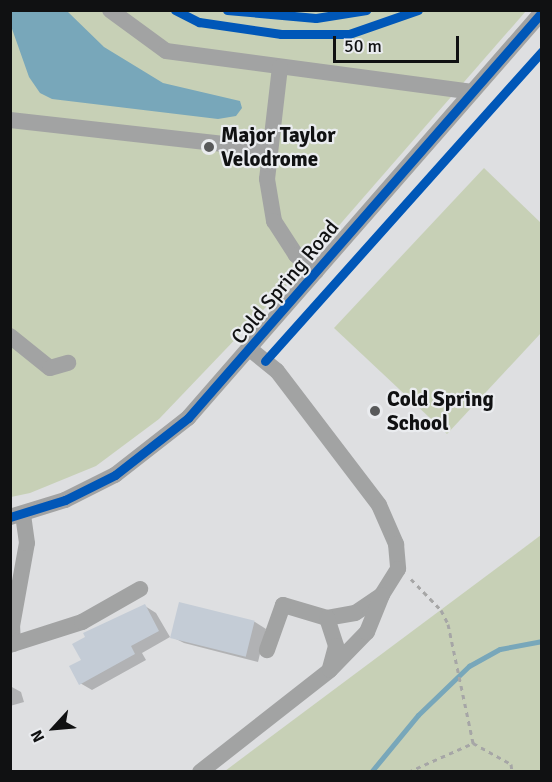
<!DOCTYPE html>
<style>
body{margin:0}
#map{position:relative;width:552px;height:782px;overflow:hidden;background:#dedfe1;font-family:Signika,sans-serif}
div>[style]{position:absolute}
[style*='--x']{left:calc(var(--x)*1px);top:calc(var(--y)*1px);width:calc(var(--w)*1px);rotate:calc(var(--a)*1deg)}
.green>*{inset:0;background:#c7d0b6}
.water>*{inset:0;background:#78a7ba}
.shadow>*{inset:0;background:#0003}
.stream>*{height:5px;margin:-2.5px;padding:0 2.5px;transform-origin:2.5px;border-radius:2.5px;background:#78a7ba}
.building>*{inset:0;background:#c4ccd6;transform-origin:0 0}
.path>*{height:3px;margin-top:-1.5px;transform-origin:0;background:repeating-linear-gradient(90deg,#a6a6a6 0 4.5px,transparent 0 9px)}
.minor>*{height:16px;margin:-8px;padding:0 8px;transform-origin:8px;border-radius:8px;background:#a2a3a3}
.cycleway>*{height:9px;margin:-4.5px;padding:0 4.5px;transform-origin:4.5px;border-radius:4.5px;background:#0057b8}
.dots>*{width:16px;height:16px;translate:-50% -50%;box-sizing:border-box;border:3px solid #eaecef;border-radius:50%}
span{translate:-50% -50%;white-space:nowrap;text-align:center;line-height:1.15;-webkit-text-stroke:4.5px #eaecef;paint-order:stroke}
.poi-label{font-size:21px;color:#101112;font-weight:700}
.left{translate:0 -50%;text-align:left}
.street-label{font-size:21px;color:#101112}
.frame{position:absolute;inset:0;border:12px solid #101112;pointer-events:none}
.north{position:absolute;left:24px;top:698px;width:60px;height:60px;-webkit-text-stroke:4px #eaecef;paint-order:stroke;rotate:244deg;font-size:16px;font-weight:700;line-height:24px;text-align:center;color:#101112}
.north::after{content:'';display:block;margin:auto;width:21px;height:27px;background:#101112;clip-path:polygon(50% 0,100% 100%,50% 72%,0 100%)}
.scale{position:absolute;left:333px;top:36px;width:126px;height:27px;box-sizing:border-box;border:3px solid #101112;border-top:0;padding-left:8px;font-size:18px;line-height:21px;white-space:nowrap;color:#101112;-webkit-text-stroke:4px #eaecef;paint-order:stroke}
</style>
<div id="map">
<div class="green">
<div style="clip-path:polygon(11px 11px,526px 11px,288px 284px,159px 419px,96px 466px,30px 493px,11px 497px)"></div>
<div style="clip-path:polygon(484px 168px,541px 223px,541px 333px,447px 434px,334px 328px)"></div>
<div style="clip-path:polygon(541px 535px,541px 771px,225px 771px)"></div>
</div>
<div class="water">
<div style="clip-path:polygon(11px 10px,67px 11px,104px 47px,163px 83px,240px 101px,242px 108px,236px 116px,218px 119px,52px 99px,40px 93px,29px 77px,11px 26px)"></div>
</div>
<div class="shadow">
<div style="clip-path:polygon(180px 604px,255px 622px,266px 629px,258px 662px,184px 643px,172px 637px)"></div>
<div style="clip-path:polygon(145px 606px,156px 613px,170px 637px,142px 653px,146px 660px,92px 690px,80px 683px,83px 660px)"></div>
<div style="clip-path:polygon(10px 686px,21px 692px,24px 702px,10px 706px)"></div>
</div>
<div class="stream">
<div style="--x:371;--y:772;--w:74;--a:-50.5"></div>
<div style="--x:418;--y:715;--w:71;--a:-43.9"></div>
<div style="--x:469;--y:666;--w:35;--a:-29"></div>
<div style="--x:500;--y:649;--w:43;--a:-10.8"></div>
</div>
<div class="building">
<div style="left:179px;top:602px;width:78px;height:37px;rotate:14deg"></div>
<div style="clip-path:polygon(145px 604px,159px 631px,131px 646px,135px 654px,79px 685px,69px 666px,81px 660px,72px 644px,85px 637px,83px 633px)"></div>
</div>
<div class="path">
<div style="--x:411;--y:579;--w:43;--a:45.9"></div>
<div style="--x:441;--y:610;--w:16;--a:63"></div>
<div style="--x:448;--y:624;--w:122;--a:78.1"></div>
<div style="--x:473;--y:743;--w:43;--a:28.9"></div>
<div style="--x:511;--y:764;--w:8;--a:83"></div>
<div style="--x:408;--y:772;--w:71;--a:-24"></div>
</div>
<div class="minor">
<div style="--x:110;--y:10;--w:69;--a:36.2"></div>
<div style="--x:166;--y:51;--w:309;--a:7.6"></div>
<div style="--x:280;--y:67;--w:113;--a:96.6"></div>
<div style="--x:267;--y:179;--w:43;--a:80.5"></div>
<div style="--x:274;--y:221;--w:40;--a:57.1"></div>
<div style="--x:296;--y:255;--w:26;--a:40"></div>
<div style="--x:10;--y:120;--w:261;--a:6.4"></div>
<div style="--x:10;--y:336;--w:51;--a:38.7"></div>
<div style="--x:50;--y:368;--w:19;--a:-16"></div>
<div style="--x:251;--y:350;--w:33;--a:39"></div>
<div style="--x:277;--y:371;--w:168;--a:52.7"></div>
<div style="--x:379;--y:505;--w:43;--a:66.4"></div>
<div style="--x:396;--y:544;--w:25;--a:85"></div>
<div style="--x:398;--y:569;--w:31;--a:122"></div>
<div style="--x:382;--y:595;--w:32;--a:146"></div>
<div style="--x:355;--y:613;--w:28;--a:170"></div>
<div style="--x:327;--y:618;--w:46;--a:-163.5"></div>
<div style="--x:283;--y:605;--w:48;--a:109.6"></div>
<div style="--x:10;--y:517;--w:58;--a:-17.2"></div>
<div style="--x:65;--y:500;--w:56;--a:-26.6"></div>
<div style="--x:115;--y:475;--w:93;--a:-38"></div>
<div style="--x:188;--y:418;--w:539;--a:-48.91"></div>
<div style="--x:327;--y:618;--w:29;--a:72"></div>
<div style="--x:336;--y:646;--w:24;--a:105"></div>
<div style="--x:13;--y:644;--w:18;--a:-93"></div>
<div style="--x:12;--y:626;--w:84;--a:-79.8"></div>
<div style="--x:27;--y:543;--w:28;--a:-98"></div>
<div style="--x:10;--y:645;--w:76;--a:-17.7"></div>
<div style="--x:82;--y:622;--w:67;--a:-29.6"></div>
<div style="--x:200;--y:772;--w:165;--a:-38.1"></div>
<div style="--x:330;--y:670;--w:53;--a:-45.8"></div>
<div style="--x:367;--y:632;--w:40;--a:-68"></div>
</div>
<div class="cycleway">
<div style="--x:175;--y:10;--w:27;--a:27"></div>
<div style="--x:199;--y:22;--w:83;--a:8.3"></div>
<div style="--x:281;--y:34;--w:68;--a:0"></div>
<div style="--x:349;--y:34;--w:73;--a:-19.2"></div>
<div style="--x:227;--y:10;--w:89;--a:5.1"></div>
<div style="--x:316;--y:18;--w:51;--a:-9.1"></div>
<div style="--x:265;--y:361;--w:416;--a:-48.2"></div>
<div style="--x:10;--y:517;--w:58;--a:-17.2"></div>
<div style="--x:65;--y:500;--w:56;--a:-26.6"></div>
<div style="--x:115;--y:475;--w:93;--a:-38"></div>
<div style="--x:188;--y:418;--w:539;--a:-48.91"></div>
</div>
<div class="dots">
<div style="left:209px;top:147px;background:#58595a"></div>
<div style="left:375px;top:411px;background:#58595a"></div>
</div>
<div class="poi-label">
<span class="left" style="left:221px;top:147px">Major Taylor<br>Velodrome</span>
<span class="left" style="left:387px;top:411px">Cold Spring<br>School</span>
</div>
<div class="street-label">
<span style="left:285px;top:282px;rotate:-50deg">Cold Spring Road</span>
</div>
<div class="frame"></div>
<div class="north">N</div>
<div class="scale">50 m</div>
</div>
